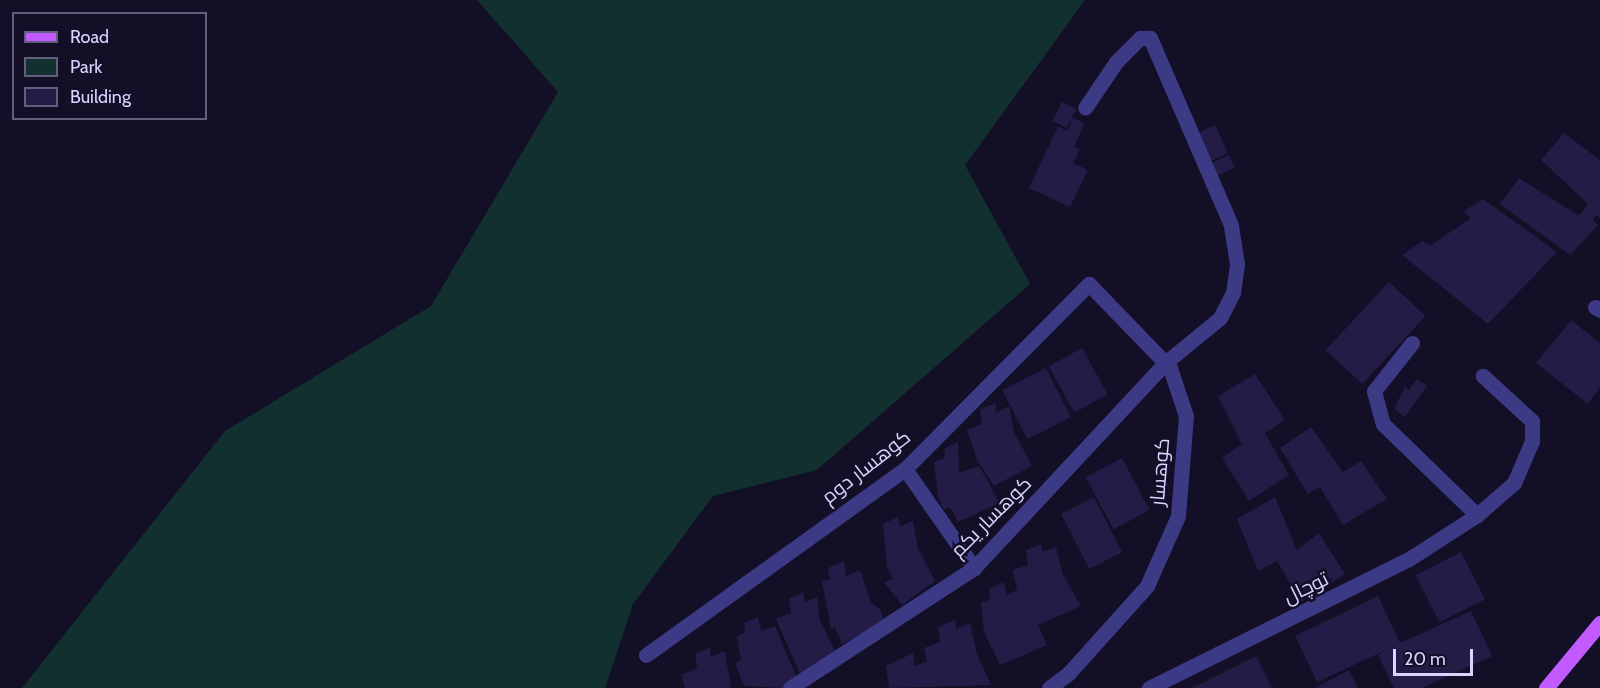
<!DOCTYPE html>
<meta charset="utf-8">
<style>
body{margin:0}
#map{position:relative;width:1600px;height:688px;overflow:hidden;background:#130f26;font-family:Cabin,Cairo,sans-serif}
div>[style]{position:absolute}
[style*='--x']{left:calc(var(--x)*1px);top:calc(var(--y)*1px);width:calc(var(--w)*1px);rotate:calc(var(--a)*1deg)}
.green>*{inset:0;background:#12302f}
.building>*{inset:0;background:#241b47;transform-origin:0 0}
.minor>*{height:15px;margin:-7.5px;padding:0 7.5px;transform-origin:7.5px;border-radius:7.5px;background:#3d3a85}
.major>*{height:15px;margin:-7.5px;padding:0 7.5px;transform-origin:7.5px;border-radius:7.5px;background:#c25bff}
span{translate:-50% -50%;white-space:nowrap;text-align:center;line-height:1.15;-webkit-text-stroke:5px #130f26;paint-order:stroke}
.street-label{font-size:20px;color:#d9d4ff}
.legend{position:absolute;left:12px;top:12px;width:195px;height:108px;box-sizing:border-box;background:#130f26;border:2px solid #625e7d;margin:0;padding:8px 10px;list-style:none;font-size:18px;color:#d9d4ff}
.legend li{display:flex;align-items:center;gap:12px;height:30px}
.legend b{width:30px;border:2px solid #625e7d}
.scale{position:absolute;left:1393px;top:649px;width:80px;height:27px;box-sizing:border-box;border:3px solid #d9d4ff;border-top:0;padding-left:8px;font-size:18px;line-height:21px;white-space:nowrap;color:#d9d4ff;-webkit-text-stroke:4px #130f26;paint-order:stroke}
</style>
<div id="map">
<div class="green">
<div style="clip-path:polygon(477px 0,1085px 0,965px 165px,1030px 284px,817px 470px,713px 496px,633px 604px,605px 688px,22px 688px,225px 431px,431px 306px,558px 92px)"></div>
</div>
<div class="building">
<div style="left:1062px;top:102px;width:16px;height:21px;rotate:27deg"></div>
<div style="clip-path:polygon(1073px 118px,1085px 123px,1074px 146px,1080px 149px,1073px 163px,1088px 170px,1070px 207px,1029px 188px,1058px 126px,1067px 131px)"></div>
<div style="left:1215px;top:125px;width:31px;height:21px;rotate:65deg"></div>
<div style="clip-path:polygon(1564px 133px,1600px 160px,1600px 218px,1597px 215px,1593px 220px,1598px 225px,1570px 255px,1500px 204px,1519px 178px,1578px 215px,1582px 212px,1588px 204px,1541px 160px)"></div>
<div style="left:1229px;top:155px;width:14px;height:19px;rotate:65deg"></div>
<div style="clip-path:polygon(1483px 199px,1557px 252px,1488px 324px,1402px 255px,1423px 241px,1430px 246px,1471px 218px,1464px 211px)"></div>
<div style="left:1389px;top:282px;width:50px;height:93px;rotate:43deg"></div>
<div style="clip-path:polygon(1571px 320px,1600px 343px,1600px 387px,1588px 404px,1536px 363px)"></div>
<div style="left:1082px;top:348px;width:53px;height:38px;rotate:61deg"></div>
<div style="left:1046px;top:368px;width:55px;height:49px;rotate:63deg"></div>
<div style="clip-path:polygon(1255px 374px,1285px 420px,1265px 433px,1289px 475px,1249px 501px,1222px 458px,1242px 444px,1218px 396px)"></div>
<div style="clip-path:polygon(1417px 379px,1427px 386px,1405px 417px,1394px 409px,1405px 387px,1409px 390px)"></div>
<div style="clip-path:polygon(996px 403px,995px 413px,1009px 406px,1014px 432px,1032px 466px,994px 486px,977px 460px,967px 430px,982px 424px,980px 409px)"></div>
<div style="clip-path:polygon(1311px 427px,1343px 472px,1361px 461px,1387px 499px,1343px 525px,1320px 487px,1308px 494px,1280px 448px)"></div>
<div style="clip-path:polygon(958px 442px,959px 473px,979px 466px,1000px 503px,958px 522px,950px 507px,944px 510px,938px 497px,934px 462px,944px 458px,945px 448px)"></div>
<div style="left:1122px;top:458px;width:59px;height:41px;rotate:62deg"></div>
<div style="left:1094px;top:497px;width:62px;height:37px;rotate:63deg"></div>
<div style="clip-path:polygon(1275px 497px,1297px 550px,1319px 533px,1345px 574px,1301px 602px,1277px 561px,1258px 571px,1237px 519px)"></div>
<div style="clip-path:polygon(898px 517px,900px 526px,913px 521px,918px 548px,935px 581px,902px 605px,884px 582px,893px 579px,887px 567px,883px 524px)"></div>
<div style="clip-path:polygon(1041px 544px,1043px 552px,1056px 547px,1063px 575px,1081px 606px,1038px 625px,1047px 645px,1000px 665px,984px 632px,981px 603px,990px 599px,989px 589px,1004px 582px,1007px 595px,1017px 590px,1013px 570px,1028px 565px,1026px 550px)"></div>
<div style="left:1461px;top:552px;width:53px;height:51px;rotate:63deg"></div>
<div style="clip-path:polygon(844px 561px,846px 576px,860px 570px,871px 603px,880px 609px,885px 622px,842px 644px,835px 627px,831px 629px,822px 581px,830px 579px,828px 568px)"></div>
<div style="clip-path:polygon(803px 592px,805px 602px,817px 597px,820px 621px,837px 655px,800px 674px,776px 619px,791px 613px,789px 599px)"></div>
<div style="clip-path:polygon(1378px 596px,1400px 643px,1471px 611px,1492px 656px,1422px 688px,1394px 688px,1378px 655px,1388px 649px,1317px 682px,1295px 636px)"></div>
<div style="clip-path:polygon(758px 617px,761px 631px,775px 626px,798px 681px,784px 688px,744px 686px,735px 663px,741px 660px,737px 637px,745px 632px,744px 623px)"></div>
<div style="clip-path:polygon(955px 620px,956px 629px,970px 623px,977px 654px,991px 685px,889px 688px,886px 666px,913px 653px,915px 666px,927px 661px,924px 648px,940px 642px,938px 627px)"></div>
<div style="clip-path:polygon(710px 647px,711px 657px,725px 651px,731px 688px,685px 688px,681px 675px,697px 668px,695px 654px)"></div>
<div style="clip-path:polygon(1256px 656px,1272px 688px,1192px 688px)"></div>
<div style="clip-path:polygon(1349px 670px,1358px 688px,1315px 688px)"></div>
</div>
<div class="minor">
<div style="--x:1595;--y:307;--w:6;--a:31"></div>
<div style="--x:1412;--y:343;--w:61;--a:128.4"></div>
<div style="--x:1374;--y:391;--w:34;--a:75"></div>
<div style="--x:1383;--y:424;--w:131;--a:44.1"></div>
<div style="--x:905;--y:469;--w:121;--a:55.1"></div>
<div style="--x:646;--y:655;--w:319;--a:-35.7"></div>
<div style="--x:905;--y:469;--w:261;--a:-45.2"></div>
<div style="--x:1089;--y:284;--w:117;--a:46"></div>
<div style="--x:1170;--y:368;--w:51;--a:71.6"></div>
<div style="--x:1186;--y:416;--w:100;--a:94.6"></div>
<div style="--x:1178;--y:516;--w:77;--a:113.9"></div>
<div style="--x:1147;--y:586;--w:117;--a:131.9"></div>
<div style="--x:1069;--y:673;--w:25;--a:143"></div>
<div style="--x:790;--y:688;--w:220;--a:-33.1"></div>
<div style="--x:974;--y:568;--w:280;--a:-47"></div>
<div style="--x:1165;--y:363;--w:71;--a:-39.3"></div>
<div style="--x:1220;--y:318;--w:28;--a:-63"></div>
<div style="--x:1233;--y:293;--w:29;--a:-82"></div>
<div style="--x:1237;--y:264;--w:39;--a:-99"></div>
<div style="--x:1231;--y:225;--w:204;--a:-113.4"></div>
<div style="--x:1150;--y:38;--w:10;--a:180"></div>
<div style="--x:1140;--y:38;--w:34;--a:135"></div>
<div style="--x:1116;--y:62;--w:55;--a:124"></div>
<div style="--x:1149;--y:688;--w:290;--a:-26.4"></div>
<div style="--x:1409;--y:559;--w:81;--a:-32.9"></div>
<div style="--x:1477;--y:515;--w:49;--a:-40.9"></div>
<div style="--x:1514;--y:483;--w:46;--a:-66.8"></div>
<div style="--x:1532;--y:441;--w:20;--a:-90"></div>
<div style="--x:1532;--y:421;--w:67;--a:-137.4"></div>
</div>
<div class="major">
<div style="--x:1546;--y:688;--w:85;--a:-50.3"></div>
</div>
<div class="street-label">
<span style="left:866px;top:467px;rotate:-38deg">کوهسار دوم</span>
<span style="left:1160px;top:472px;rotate:-85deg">کوهسار</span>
<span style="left:991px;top:517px;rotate:-45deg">کوهسار یکم</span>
<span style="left:1306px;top:588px;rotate:-26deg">توچال</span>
</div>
<ul class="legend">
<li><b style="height:8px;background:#c25bff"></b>Road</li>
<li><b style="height:16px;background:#12302f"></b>Park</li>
<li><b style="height:16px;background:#241b47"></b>Building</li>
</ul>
<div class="scale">20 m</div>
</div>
